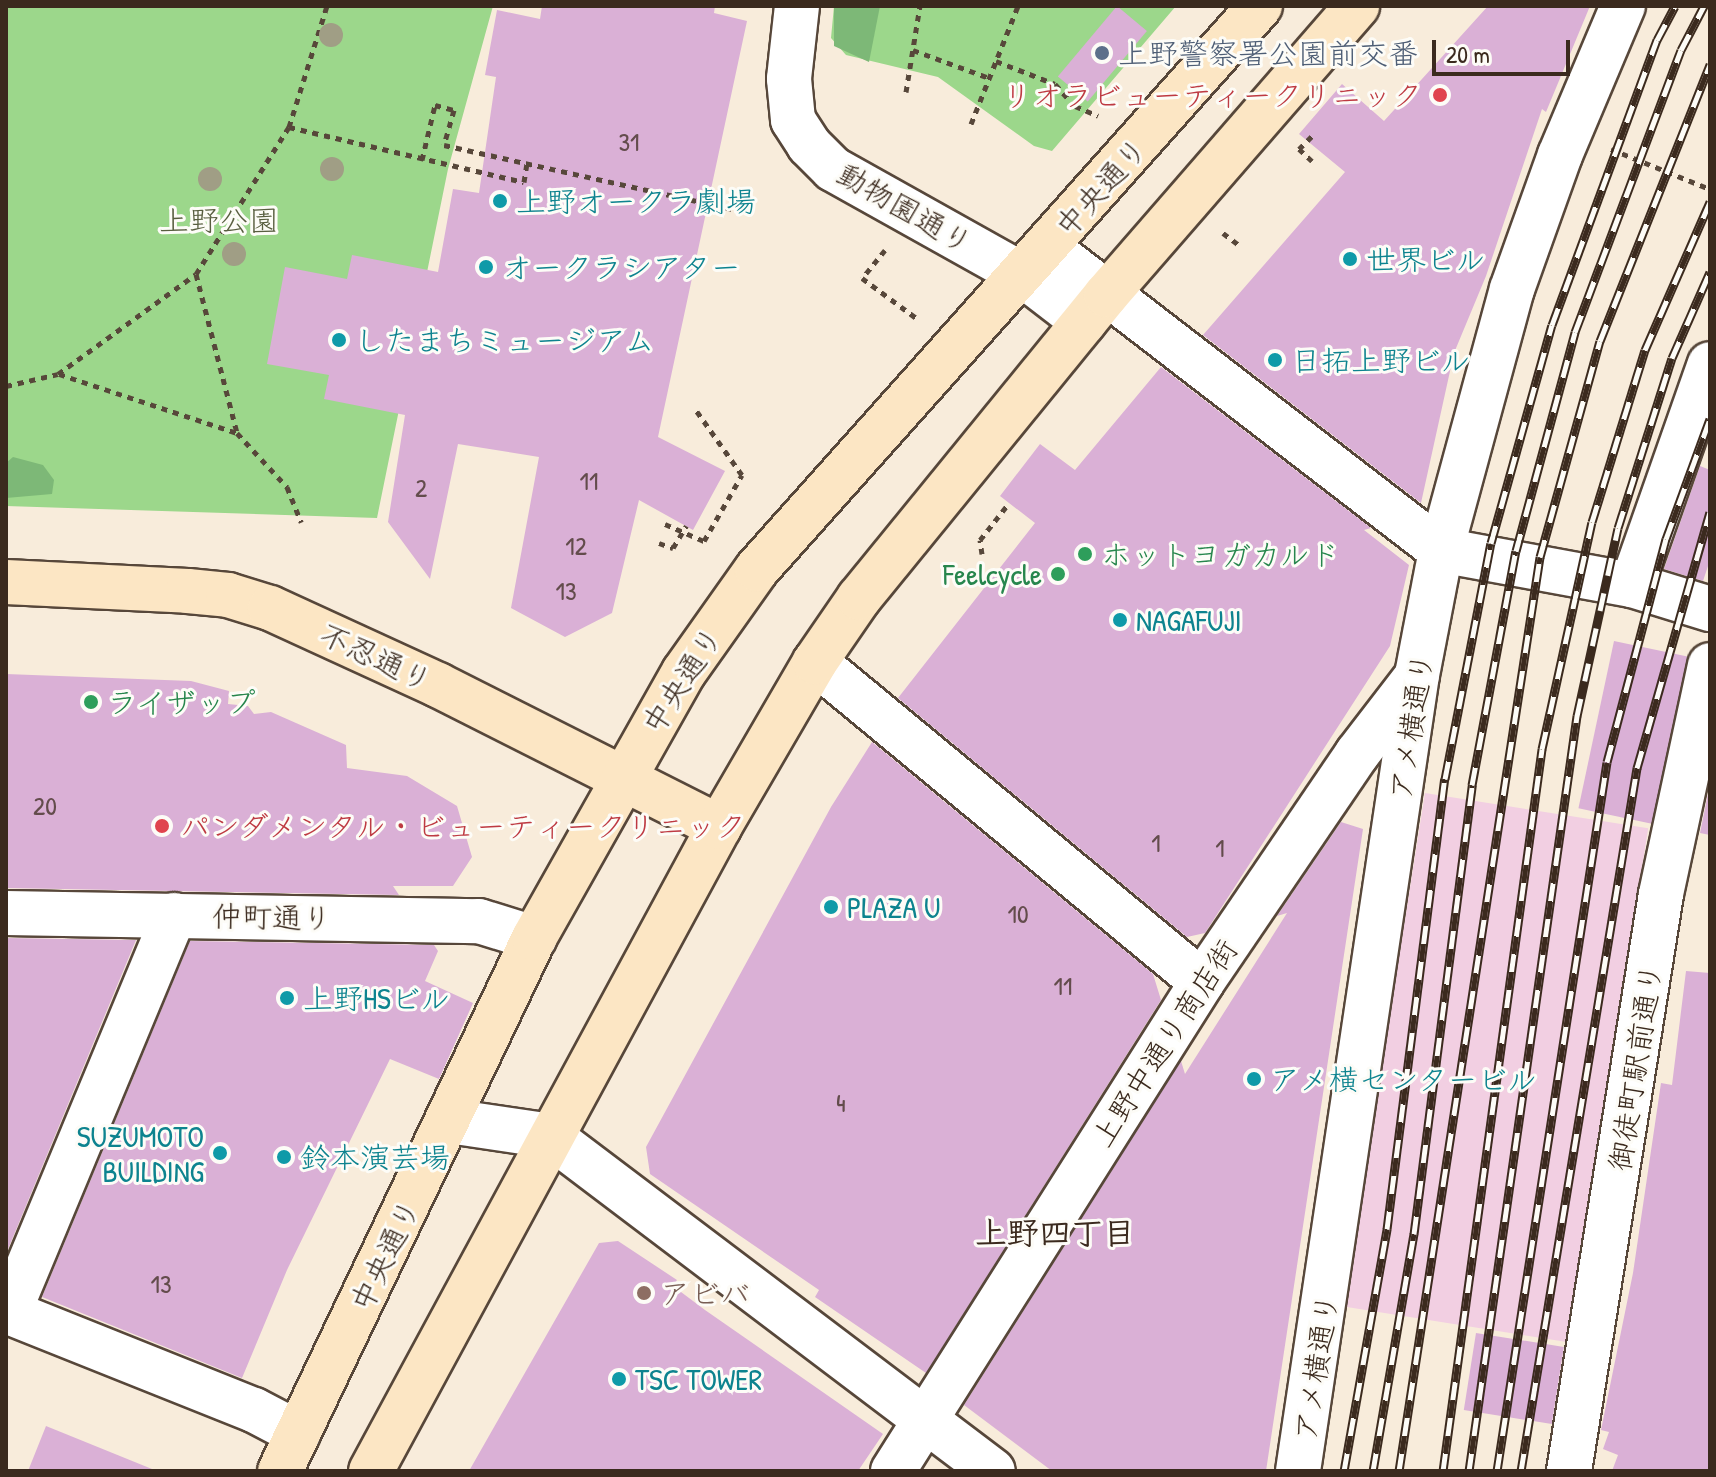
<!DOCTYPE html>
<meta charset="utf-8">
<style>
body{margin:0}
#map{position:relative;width:1716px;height:1477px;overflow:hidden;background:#f8ecdb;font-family:"Patrick Hand","Klee One",sans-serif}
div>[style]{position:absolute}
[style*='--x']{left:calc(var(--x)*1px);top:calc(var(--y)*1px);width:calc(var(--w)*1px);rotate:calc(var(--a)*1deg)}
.built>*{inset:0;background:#f2cfe2;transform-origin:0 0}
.green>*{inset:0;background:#9cd78b}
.forest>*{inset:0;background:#7db877}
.building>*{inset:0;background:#dab0d6;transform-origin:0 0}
.path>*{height:5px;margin-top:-2.5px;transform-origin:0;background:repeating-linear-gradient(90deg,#57473a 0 6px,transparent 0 12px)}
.roads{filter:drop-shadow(2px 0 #57473a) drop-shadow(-2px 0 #57473a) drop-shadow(0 2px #57473a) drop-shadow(0 -2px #57473a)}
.minor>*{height:44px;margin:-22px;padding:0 22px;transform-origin:22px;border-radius:22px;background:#fff}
.tertiary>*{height:44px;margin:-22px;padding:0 22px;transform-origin:22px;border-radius:22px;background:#fff}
.secondary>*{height:44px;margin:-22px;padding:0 22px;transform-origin:22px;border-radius:22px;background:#fce6c4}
.rail>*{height:9px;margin-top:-4.5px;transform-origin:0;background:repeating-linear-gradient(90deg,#fdfcf7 0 18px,#3b2a1e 0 36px);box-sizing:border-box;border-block:2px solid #3b2a1e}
.trees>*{width:24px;height:24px;margin:-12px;border-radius:50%;background:#a09e85}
.dots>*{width:22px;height:22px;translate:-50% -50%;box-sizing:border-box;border:4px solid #fdfcf7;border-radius:50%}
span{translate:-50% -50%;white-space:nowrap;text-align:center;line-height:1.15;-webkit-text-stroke:6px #fdfcf7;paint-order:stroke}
.number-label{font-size:26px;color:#634c4c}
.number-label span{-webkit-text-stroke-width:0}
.service-label{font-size:30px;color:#4e5e75}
.left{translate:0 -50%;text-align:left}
.health-label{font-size:30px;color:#be3a42}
.right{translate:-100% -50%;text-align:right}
.street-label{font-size:30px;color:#3b2a1e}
.culture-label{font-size:30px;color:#0d838f}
.park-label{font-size:30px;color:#585e3f}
.leisure-label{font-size:30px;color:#27864d}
.education-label{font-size:30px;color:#785e54}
.neighbourhood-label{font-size:32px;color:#3b2a1e;font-weight:700}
.frame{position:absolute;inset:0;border:8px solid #3b2a1e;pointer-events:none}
.scale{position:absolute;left:1432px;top:40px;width:138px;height:36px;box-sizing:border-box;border:4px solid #3b2a1e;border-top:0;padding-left:10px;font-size:24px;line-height:28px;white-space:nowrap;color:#3b2a1e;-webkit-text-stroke:6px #fdfcf7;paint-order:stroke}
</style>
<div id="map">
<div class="built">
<div style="left:1425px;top:793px;width:226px;height:520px;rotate:9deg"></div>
</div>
<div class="green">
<div style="clip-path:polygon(6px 6px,493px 6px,448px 169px,377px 518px,6px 506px)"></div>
<div style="clip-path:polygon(834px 6px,1176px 6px,1052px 151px,1034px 146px,938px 77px,846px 55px,831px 38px)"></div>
</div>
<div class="forest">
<div style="clip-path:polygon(834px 6px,880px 6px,869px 62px,834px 46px)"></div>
<div style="clip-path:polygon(13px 457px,43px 465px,54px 480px,52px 494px,6px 498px,6px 463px)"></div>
</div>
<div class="building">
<div style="clip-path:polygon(542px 6px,715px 6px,714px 13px,747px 21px,658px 437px,725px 471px,693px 530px,639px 500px,612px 613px,565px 637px,511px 608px,539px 457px,458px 444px,430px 579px,388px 522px,405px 415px,324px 399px,329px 375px,267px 364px,285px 267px,347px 279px,352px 255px,438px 272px,453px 189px,479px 193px,496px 77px,485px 75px,497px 10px,540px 19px)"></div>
<div style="left:1117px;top:6px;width:39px;height:92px;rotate:40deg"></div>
<div style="clip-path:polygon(1488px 6px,1590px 6px,1546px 112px,1542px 109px,1486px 276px,1454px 353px,1421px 503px,1203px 335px,1345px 172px,1299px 134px,1342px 84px,1384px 121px)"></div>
<div style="clip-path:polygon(1161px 367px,1371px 528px,1364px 530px,1409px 565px,1390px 646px,1205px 933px,1187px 937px,898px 698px,1035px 523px,1000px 496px,1040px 444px,1075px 470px)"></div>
<div style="clip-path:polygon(1700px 466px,1710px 470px,1710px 560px,1703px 581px,1664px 569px)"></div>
<div style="left:1614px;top:641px;width:75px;height:171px;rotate:12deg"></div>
<div style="clip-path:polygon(6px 674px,191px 681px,229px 691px,228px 704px,248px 706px,254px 714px,271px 712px,346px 745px,347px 768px,407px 776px,457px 806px,472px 857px,453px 886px,393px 886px,399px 895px,6px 888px)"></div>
<div style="clip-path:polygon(872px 742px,1153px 974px,1161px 1000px,926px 1373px,815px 1297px,819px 1290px,650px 1174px,646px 1147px,831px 807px)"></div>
<div style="clip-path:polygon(1710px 784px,1710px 835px,1700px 833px)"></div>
<div style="clip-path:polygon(1341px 822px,1363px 829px,1266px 1471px,1052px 1471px,964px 1405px,1181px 1061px,1185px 1074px,1287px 913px,1277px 916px)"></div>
<div style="clip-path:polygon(6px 938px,136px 940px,6px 1254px)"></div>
<div style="clip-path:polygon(190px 941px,434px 945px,438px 951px,425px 981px,473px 1003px,439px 1079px,390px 1059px,287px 1270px,242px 1378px,42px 1297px)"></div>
<div style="clip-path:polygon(1686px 971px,1710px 973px,1710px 1471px,1612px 1471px,1618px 1455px,1603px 1449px,1609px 1432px,1601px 1430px,1633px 1273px,1661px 1083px,1672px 1085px)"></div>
<div style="clip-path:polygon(618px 1241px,677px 1280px,673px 1286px,705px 1310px,883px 1434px,858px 1471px,469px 1471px,599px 1243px)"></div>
<div style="left:1476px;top:1333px;width:89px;height:78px;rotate:9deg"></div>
<div style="clip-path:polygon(46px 1426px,152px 1469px,152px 1471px,28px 1471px)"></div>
</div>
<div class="path">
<div style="--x:913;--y:50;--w:81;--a:20.2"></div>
<div style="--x:996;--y:61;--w:63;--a:21.3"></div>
<div style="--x:1055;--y:84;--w:30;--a:48"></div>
<div style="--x:1075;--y:106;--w:25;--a:23"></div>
<div style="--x:906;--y:92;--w:87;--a:-80.8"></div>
<div style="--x:971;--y:124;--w:127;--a:-68.3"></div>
<div style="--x:289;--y:127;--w:241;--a:13.2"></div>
<div style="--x:524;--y:182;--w:20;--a:-81"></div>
<div style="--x:1611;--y:149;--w:107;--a:22"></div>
<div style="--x:422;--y:160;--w:57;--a:-76.7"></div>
<div style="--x:435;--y:105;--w:20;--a:15"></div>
<div style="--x:454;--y:110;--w:36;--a:106"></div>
<div style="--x:444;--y:145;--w:305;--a:12.5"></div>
<div style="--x:1312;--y:161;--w:18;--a:-137"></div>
<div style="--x:1299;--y:149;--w:20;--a:-45"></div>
<div style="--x:1223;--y:233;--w:20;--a:37"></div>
<div style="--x:885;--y:250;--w:36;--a:129"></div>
<div style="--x:862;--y:278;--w:71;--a:36.4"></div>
<div style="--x:196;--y:274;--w:164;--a:75.5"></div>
<div style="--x:237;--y:433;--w:74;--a:47.2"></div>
<div style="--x:287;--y:487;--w:38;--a:68"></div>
<div style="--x:59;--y:374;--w:188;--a:18.3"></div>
<div style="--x:6;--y:386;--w:53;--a:-13"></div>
<div style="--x:58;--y:374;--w:170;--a:-35.9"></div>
<div style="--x:196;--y:274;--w:174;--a:-57.7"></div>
<div style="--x:289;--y:127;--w:127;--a:-72.6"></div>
<div style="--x:665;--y:524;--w:43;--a:23.6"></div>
<div style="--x:704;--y:541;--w:76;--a:-60.1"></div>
<div style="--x:742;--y:475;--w:80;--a:-125.3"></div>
<div style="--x:659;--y:543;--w:15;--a:20"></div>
<div style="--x:673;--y:548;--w:26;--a:-59"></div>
<div style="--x:982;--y:554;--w:14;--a:-98"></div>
<div style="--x:980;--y:540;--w:47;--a:-51.9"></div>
</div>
<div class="roads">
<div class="minor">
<div style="--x:1047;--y:247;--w:497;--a:37.6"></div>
<div style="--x:1441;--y:550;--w:194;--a:10.4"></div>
<div style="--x:1632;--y:585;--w:82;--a:17.1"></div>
<div style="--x:1632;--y:585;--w:234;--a:-70.6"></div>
<div style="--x:815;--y:662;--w:502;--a:39.59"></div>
<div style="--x:6;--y:913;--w:473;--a:1"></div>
<div style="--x:479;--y:921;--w:58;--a:17.2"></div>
<div style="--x:449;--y:1121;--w:102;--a:8.4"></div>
<div style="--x:550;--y:1136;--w:555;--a:37.1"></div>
<div style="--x:6;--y:1311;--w:267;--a:21.8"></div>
<div style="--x:254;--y:1410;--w:50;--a:27.6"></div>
<div style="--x:9;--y:1312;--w:430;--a:-67.4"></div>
<div style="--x:893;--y:1471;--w:578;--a:-57.71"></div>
<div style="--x:1202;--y:982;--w:276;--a:-55.8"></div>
<div style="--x:1357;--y:754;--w:97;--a:-52.5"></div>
<div style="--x:1298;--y:1471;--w:805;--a:-81.5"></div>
<div style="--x:1417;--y:675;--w:127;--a:-79.1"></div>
<div style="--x:1441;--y:550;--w:270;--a:-74.8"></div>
<div style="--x:1512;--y:289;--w:142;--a:-70.3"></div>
<div style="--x:1560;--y:155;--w:162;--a:-67.1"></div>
<div style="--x:1569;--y:1471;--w:584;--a:-80.94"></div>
<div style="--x:1661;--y:894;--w:234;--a:-77.9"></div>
</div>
<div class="tertiary">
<div style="--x:797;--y:6;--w:73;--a:96.3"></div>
<div style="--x:789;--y:79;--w:41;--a:84.4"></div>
<div style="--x:793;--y:120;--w:30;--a:57"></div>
<div style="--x:809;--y:145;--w:34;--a:45"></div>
<div style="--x:833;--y:169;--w:218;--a:29.2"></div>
<div style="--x:1023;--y:275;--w:77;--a:37.6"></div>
</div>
<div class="secondary">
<div style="--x:6;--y:582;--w:182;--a:2.8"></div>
<div style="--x:188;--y:591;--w:40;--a:5.7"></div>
<div style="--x:228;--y:595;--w:44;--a:17.2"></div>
<div style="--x:270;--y:608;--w:185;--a:24.6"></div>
<div style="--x:438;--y:685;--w:315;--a:26.8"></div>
<div style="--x:280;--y:1471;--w:590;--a:-64.52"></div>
<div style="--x:534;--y:938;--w:305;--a:-60.6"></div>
<div style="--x:684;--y:672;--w:126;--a:-54.7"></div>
<div style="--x:757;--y:569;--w:755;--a:-48.22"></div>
<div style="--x:371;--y:1471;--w:732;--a:-61.61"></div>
<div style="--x:719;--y:827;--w:191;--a:-59.8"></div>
<div style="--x:815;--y:662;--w:78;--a:-55.5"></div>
<div style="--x:859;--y:598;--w:391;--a:-50.8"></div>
<div style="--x:1106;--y:295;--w:383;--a:-49"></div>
</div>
</div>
<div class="rail">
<div style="--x:1344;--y:1471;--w:246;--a:-79.9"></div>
<div style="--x:1387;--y:1229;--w:454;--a:-82.7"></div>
<div style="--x:1445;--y:779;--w:240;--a:-79"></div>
<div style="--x:1491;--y:543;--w:226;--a:-74.4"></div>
<div style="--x:1552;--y:325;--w:304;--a:-69.8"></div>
<div style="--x:1657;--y:40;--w:38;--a:-62"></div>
<div style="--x:1373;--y:1471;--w:241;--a:-80.2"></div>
<div style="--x:1414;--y:1234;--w:453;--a:-82.6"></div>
<div style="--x:1472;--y:785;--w:238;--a:-79.4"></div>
<div style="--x:1516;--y:551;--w:227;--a:-74.9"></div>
<div style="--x:1575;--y:332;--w:301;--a:-69.4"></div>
<div style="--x:1681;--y:50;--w:50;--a:-62.4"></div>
<div style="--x:1399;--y:1471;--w:925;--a:-81.23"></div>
<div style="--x:1540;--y:557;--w:224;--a:-74.5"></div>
<div style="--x:1600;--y:341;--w:298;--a:-68.3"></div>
<div style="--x:1443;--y:1471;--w:729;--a:-82.19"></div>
<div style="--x:1542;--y:749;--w:232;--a:-77.6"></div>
<div style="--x:1592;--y:522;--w:180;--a:-72.9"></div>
<div style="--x:1645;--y:350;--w:162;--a:-66.3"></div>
<div style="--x:1469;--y:1471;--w:763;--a:-81.86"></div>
<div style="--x:1577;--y:716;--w:192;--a:-77.7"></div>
<div style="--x:1618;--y:528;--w:178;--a:-72.4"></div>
<div style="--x:1672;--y:358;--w:94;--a:-66.2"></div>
<div style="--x:1497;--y:1471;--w:717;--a:-81.18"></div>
<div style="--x:1607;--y:762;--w:231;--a:-75.2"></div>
<div style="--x:1666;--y:539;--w:128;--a:-69.9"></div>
<div style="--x:1521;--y:1471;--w:713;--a:-80.63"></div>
<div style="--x:1637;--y:768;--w:266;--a:-74.1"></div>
</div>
<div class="trees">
<div style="left:331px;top:35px"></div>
<div style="left:332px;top:169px"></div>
<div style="left:210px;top:179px"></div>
<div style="left:234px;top:254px"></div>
</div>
<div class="dots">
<div style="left:1102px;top:53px;background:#5c6f8a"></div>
<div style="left:1440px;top:95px;background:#e0444e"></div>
<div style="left:500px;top:201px;background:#0f9aa8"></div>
<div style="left:1350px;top:259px;background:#0f9aa8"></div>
<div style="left:486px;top:267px;background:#0f9aa8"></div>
<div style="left:339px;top:340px;background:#0f9aa8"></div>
<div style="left:1275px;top:360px;background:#0f9aa8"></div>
<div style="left:1085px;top:554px;background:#2e9e5b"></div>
<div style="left:1058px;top:574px;background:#2e9e5b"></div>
<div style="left:1120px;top:620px;background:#0f9aa8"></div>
<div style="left:91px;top:702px;background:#2e9e5b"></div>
<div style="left:162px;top:826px;background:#e0444e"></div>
<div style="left:831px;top:907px;background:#0f9aa8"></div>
<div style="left:287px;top:998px;background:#0f9aa8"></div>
<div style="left:1254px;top:1079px;background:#0f9aa8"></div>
<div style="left:220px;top:1153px;background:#0f9aa8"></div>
<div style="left:284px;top:1157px;background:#0f9aa8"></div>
<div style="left:644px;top:1293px;background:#8d6e63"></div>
<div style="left:619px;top:1379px;background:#0f9aa8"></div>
</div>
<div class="number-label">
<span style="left:629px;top:142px">31</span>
<span style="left:589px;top:481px">11</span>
<span style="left:421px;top:488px">2</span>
<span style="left:576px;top:546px">12</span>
<span style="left:566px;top:591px">13</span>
<span style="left:45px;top:806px">20</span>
<span style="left:1156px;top:843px">1</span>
<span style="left:1220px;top:848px">1</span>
<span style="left:1018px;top:914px">10</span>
<span style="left:1063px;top:986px">11</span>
<span style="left:841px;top:1103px">4</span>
<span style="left:161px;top:1284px">13</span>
</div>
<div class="service-label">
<span class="left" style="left:1118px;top:53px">上野警察署公園前交番</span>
</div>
<div class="health-label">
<span class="right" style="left:1422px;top:95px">リオラビューティークリニック</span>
<span class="left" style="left:180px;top:826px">パンダメンタル・ビューティークリニック</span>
</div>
<div class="street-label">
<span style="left:1101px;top:187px;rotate:-48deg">中央通り</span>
<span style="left:905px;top:208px;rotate:30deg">動物園通り</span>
<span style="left:376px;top:657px;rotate:25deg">不忍通り</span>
<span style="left:682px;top:680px;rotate:-57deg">中央通り</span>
<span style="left:1411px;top:726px;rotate:-81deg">アメ横通り</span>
<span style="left:272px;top:917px;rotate:1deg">仲町通り</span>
<span style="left:1164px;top:1043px;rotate:-57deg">上野中通り商店街</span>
<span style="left:1635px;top:1067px;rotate:-81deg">御徒町駅前通り</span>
<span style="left:385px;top:1255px;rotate:-64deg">中央通り</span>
<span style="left:1316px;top:1367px;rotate:-81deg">アメ横通り</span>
</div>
<div class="culture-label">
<span class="left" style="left:516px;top:201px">上野オークラ劇場</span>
<span class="left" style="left:1366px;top:259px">世界ビル</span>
<span class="left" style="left:502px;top:267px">オークラシアター</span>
<span class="left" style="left:355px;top:340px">したまちミュージアム</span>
<span class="left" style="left:1291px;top:360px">日拓上野ビル</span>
<span class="left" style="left:1136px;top:620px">NAGAFUJI</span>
<span class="left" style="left:847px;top:907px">PLAZA U</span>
<span class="left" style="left:303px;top:998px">上野HSビル</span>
<span class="left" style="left:1270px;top:1079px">アメ横センタービル</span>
<span class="right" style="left:204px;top:1153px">SUZUMOTO<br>BUILDING</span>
<span class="left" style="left:300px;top:1157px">鈴本演芸場</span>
<span class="left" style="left:635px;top:1379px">TSC TOWER</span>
</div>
<div class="park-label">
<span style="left:219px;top:220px">上野公園</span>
</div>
<div class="leisure-label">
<span class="left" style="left:1101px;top:554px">ホットヨガカルド</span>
<span class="right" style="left:1042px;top:574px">Feelcycle</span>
<span class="left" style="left:107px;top:702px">ライザップ</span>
</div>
<div class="education-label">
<span class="left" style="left:660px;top:1293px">アビバ</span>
</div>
<div class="neighbourhood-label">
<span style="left:1055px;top:1233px">上野四丁目</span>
</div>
<div class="frame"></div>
<div class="scale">20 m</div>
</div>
